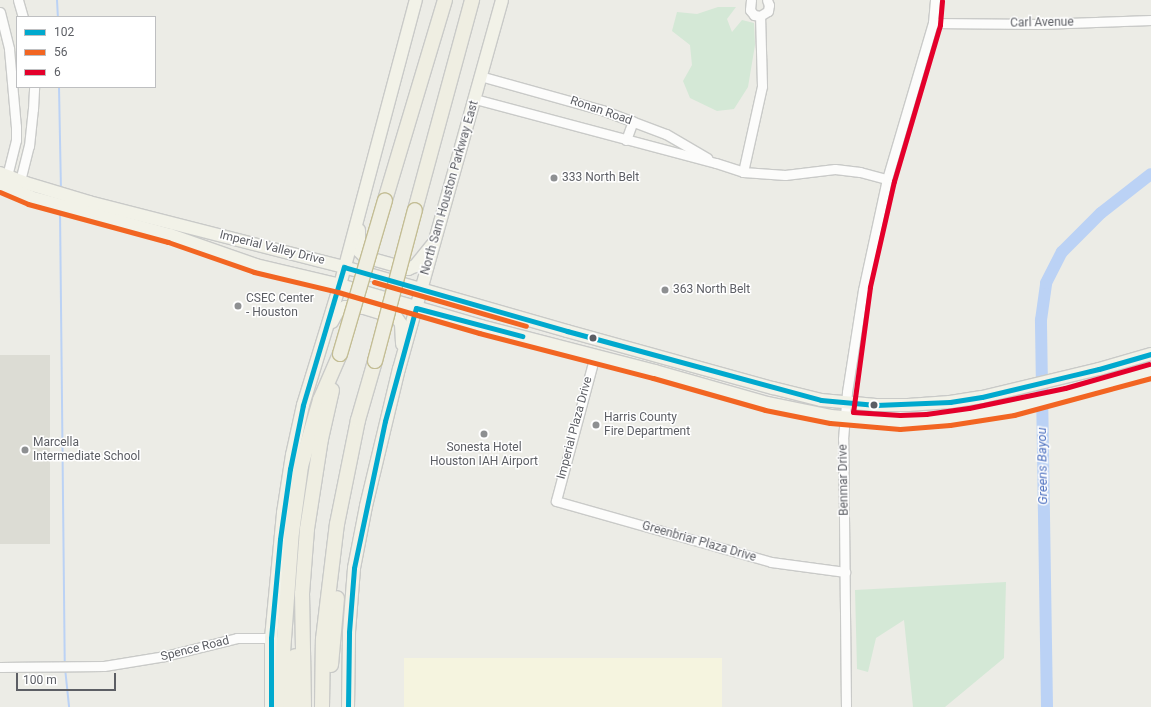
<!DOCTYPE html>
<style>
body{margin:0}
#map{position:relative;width:1151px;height:707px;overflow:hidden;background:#ecece6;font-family:Roboto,sans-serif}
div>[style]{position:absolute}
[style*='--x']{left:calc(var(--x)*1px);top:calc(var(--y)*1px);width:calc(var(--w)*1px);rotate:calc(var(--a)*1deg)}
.commercial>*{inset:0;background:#f5f4df;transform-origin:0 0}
.education>*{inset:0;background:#dcdcd4;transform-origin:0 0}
.green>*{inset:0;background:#d4e8d6}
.stream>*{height:2px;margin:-1px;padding:0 1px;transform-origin:1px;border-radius:1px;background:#bbd2f5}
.river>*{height:12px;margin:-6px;padding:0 6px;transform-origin:6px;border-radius:6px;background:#bbd2f5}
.roads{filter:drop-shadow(1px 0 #c9cac8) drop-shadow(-1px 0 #c9cac8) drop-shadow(0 1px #c9cac8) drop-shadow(0 -1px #c9cac8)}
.minor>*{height:9px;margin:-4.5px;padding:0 4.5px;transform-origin:4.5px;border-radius:4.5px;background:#fcfcfb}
.major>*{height:12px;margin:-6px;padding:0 6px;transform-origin:6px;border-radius:6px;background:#f2f2e8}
.highway>*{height:14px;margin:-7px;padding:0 7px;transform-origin:7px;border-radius:7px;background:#efeee2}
.bridges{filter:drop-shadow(1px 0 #c3bd94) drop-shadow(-1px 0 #c3bd94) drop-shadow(0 1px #c3bd94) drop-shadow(0 -1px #c3bd94)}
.highway-bridge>*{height:14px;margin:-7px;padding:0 7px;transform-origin:7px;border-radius:7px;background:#efeee2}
.bus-1>*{height:5px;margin:-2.5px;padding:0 2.5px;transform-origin:2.5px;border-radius:2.5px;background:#00a9ce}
.bus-2>*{height:5px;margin:-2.5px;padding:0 2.5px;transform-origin:2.5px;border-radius:2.5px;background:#f26522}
.bus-3>*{height:5px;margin:-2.5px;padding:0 2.5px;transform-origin:2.5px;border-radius:2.5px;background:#e4002b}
.dots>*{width:11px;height:11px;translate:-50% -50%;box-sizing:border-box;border:2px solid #fff;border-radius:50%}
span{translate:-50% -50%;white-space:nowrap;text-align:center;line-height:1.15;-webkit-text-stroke:3px #fff;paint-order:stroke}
.street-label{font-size:12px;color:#5c5e64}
.poi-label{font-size:12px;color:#5c5e64}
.left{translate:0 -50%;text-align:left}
.water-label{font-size:13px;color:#496ebf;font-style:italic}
.legend{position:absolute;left:16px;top:16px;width:140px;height:72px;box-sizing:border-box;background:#fff;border:1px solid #bebfc1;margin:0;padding:5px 7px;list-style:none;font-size:12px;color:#5c5e64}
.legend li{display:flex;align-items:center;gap:8px;height:20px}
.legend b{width:20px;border:1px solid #bebfc1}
.scale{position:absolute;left:16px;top:673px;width:100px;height:18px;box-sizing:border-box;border:2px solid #5c5e64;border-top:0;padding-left:5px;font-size:12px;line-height:14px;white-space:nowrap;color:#5c5e64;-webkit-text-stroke:3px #fff;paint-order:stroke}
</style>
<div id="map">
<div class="commercial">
<div style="left:722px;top:658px;width:49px;height:318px;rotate:90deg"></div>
</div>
<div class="education">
<div style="left:0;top:355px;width:50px;height:189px"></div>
</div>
<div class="green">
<div style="clip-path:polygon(718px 7px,736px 7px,727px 19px,732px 32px,742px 20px,754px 23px,755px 45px,748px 87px,734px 109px,717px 111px,690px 98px,683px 81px,692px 65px,690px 45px,672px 31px,677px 12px,697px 14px)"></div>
<div style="clip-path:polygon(1006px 582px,1004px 658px,945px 707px,913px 707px,904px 620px,876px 638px,868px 672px,857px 669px,855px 590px)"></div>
</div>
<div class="stream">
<div style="--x:57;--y:0;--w:17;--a:87"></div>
<div style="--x:59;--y:87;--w:103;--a:88.9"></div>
<div style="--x:60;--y:210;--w:454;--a:89.4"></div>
<div style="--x:65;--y:668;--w:39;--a:84"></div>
</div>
<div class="river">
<div style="--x:1047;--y:707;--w:387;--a:-90.9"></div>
<div style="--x:1041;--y:320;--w:37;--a:-82"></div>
<div style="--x:1046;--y:283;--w:35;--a:-63"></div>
<div style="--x:1062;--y:252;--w:55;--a:-45"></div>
<div style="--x:1101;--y:213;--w:63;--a:-38"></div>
</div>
<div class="roads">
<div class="minor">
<div style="--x:18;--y:0;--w:18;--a:74"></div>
<div style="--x:751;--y:0;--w:10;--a:96"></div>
<div style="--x:750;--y:10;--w:6;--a:51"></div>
<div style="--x:754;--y:15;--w:6;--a:9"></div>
<div style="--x:760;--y:16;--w:9;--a:-32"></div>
<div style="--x:768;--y:11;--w:6;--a:-81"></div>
<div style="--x:769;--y:5;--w:5;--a:-112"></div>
<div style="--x:0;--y:12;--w:38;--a:76"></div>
<div style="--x:9;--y:49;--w:78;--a:84.9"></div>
<div style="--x:16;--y:127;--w:13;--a:90"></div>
<div style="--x:16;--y:140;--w:37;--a:104"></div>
<div style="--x:7;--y:176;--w:6;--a:81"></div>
<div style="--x:933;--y:23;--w:107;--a:0.5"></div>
<div style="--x:1040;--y:24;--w:111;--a:-2.1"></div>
<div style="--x:480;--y:76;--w:127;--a:15.6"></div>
<div style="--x:602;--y:110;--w:68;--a:20.6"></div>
<div style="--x:666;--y:134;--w:48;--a:30.3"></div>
<div style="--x:475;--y:99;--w:249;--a:14.9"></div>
<div style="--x:716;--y:163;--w:28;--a:18"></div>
<div style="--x:743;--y:172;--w:42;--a:4.1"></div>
<div style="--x:785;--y:175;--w:50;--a:-6.8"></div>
<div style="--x:835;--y:169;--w:25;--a:7"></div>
<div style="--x:860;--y:172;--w:28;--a:15"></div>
<div style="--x:626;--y:140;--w:20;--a:-70"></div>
<div style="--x:743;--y:172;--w:88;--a:-77.5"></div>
<div style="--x:762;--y:86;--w:70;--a:-91.6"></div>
<div style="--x:16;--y:184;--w:5;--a:-37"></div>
<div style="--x:20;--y:181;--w:36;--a:-76"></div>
<div style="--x:29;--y:146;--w:37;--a:-84"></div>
<div style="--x:33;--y:109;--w:22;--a:-87"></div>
<div style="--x:595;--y:355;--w:151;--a:105"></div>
<div style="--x:556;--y:501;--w:223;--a:15.8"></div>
<div style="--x:771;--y:562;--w:75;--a:7.7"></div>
<div style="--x:0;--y:667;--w:104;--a:-0.6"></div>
<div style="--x:104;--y:666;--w:62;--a:-9.3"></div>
<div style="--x:165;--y:656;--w:74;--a:-14"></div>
<div style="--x:237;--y:638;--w:34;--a:0"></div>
<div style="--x:846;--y:707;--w:268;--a:-90.6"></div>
<div style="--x:843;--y:439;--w:47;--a:-85.1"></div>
<div style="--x:847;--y:392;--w:103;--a:-81.1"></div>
<div style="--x:863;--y:290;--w:114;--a:-77.8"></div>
<div style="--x:887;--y:179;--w:163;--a:-73.6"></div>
<div style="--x:933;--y:23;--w:23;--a:-85"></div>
</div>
<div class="major">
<div style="--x:0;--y:173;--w:28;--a:21"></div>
<div style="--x:26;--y:183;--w:66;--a:16.8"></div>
<div style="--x:89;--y:202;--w:263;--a:14.3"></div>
<div style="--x:344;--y:267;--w:232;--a:16"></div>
<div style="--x:567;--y:331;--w:214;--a:15.5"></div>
<div style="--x:773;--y:388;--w:49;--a:14"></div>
<div style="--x:821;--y:400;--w:55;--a:5.2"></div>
<div style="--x:876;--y:405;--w:32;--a:0"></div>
<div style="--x:908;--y:405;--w:42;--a:-4.1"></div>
<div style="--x:950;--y:402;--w:32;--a:-9"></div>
<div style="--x:982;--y:397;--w:120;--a:-13.5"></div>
<div style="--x:1099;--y:369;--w:54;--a:-16.1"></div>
<div style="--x:0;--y:184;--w:33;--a:23"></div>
<div style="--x:30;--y:197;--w:145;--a:15.2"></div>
<div style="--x:170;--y:235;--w:91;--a:19.2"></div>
<div style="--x:256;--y:265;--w:86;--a:13.4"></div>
<div style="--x:340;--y:285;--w:147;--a:16.2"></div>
<div style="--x:481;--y:326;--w:180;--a:14.5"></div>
<div style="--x:655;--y:371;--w:116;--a:15.9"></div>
<div style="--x:767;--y:403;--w:65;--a:11.5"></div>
<div style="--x:831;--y:416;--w:69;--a:5"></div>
<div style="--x:900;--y:422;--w:49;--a:-4.7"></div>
<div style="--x:949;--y:418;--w:64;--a:-9"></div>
<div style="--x:1012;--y:408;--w:144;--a:-14.9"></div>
<div style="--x:359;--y:230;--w:21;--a:90"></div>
<div style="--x:359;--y:251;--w:8;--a:45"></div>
<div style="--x:365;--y:257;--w:45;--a:15.6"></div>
<div style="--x:408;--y:269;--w:8;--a:-23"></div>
<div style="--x:415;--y:266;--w:27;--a:-51"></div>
<div style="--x:332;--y:322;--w:13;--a:-61"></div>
<div style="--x:338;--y:311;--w:8;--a:-30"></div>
<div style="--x:345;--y:307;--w:19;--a:3"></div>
<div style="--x:364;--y:308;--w:34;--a:17"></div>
<div style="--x:397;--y:318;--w:7;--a:56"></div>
<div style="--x:401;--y:324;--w:20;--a:87"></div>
<div style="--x:271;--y:707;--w:69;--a:-90"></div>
<div style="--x:271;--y:638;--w:126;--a:-84.5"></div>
<div style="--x:283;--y:513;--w:59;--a:-81.2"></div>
<div style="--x:292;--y:455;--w:51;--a:-77.6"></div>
<div style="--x:303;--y:405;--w:126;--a:-72.9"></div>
<div style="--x:340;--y:285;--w:295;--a:-75.1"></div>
<div style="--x:348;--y:707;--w:75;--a:-89.2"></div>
<div style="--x:349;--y:632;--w:64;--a:-85.5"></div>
<div style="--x:354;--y:568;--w:63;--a:-79"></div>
<div style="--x:366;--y:506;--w:141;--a:-76.5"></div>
<div style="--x:399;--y:369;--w:383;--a:-74.4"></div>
</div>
<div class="highway">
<div style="--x:385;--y:200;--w:209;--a:-73.3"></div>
<div style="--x:415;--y:210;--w:218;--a:-74.8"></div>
<div style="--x:331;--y:665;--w:67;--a:-84.9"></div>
<div style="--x:279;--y:707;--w:175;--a:-85.8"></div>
<div style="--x:292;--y:532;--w:67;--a:-82.2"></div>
<div style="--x:301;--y:466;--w:69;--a:-73.9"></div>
<div style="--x:320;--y:400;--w:50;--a:-66.5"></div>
<div style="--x:290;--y:707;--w:51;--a:-84.4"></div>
<div style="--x:304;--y:707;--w:113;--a:-91"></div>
<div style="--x:302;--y:594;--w:65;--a:-85.6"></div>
<div style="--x:307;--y:529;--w:91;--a:-81.2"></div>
<div style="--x:321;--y:439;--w:50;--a:-77.3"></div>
<div style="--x:322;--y:707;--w:68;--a:-89.2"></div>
<div style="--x:323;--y:639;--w:116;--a:-83.1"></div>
<div style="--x:337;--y:524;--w:106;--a:-78.6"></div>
<div style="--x:358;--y:420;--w:61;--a:-73.9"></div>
</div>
</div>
<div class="bridges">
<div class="highway-bridge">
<div style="--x:340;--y:354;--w:160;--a:-73.7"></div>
<div style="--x:375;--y:361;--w:156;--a:-75.2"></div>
</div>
</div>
<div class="bus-1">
<div style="--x:271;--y:707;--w:69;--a:-90"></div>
<div style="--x:271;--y:638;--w:99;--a:-84.8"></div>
<div style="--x:280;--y:539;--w:71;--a:-81.9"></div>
<div style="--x:290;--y:469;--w:65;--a:-78.5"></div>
<div style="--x:303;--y:405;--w:144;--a:-73.5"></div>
<div style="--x:344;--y:267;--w:232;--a:16"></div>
<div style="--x:567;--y:331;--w:263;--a:15.2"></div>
<div style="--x:821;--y:400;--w:55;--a:5.2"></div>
<div style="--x:876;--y:405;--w:74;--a:-2.3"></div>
<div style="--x:950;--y:402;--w:32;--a:-9"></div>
<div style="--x:982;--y:397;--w:120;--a:-13.5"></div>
<div style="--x:1099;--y:369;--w:54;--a:-16.1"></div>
<div style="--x:348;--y:707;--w:75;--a:-89.2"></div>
<div style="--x:349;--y:632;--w:64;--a:-85.5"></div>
<div style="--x:354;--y:568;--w:150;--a:-78.1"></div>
<div style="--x:385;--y:421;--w:117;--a:-74.7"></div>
<div style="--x:416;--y:308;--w:110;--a:14.8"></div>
</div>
<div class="bus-2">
<div style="--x:0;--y:192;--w:30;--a:23"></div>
<div style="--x:28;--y:204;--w:145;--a:15.2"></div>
<div style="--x:168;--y:242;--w:91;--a:19.2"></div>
<div style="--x:254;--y:272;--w:86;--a:13.4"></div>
<div style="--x:338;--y:292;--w:147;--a:16.2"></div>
<div style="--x:479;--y:333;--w:180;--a:14.5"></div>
<div style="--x:653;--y:378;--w:116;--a:15.9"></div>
<div style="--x:765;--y:410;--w:66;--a:11.3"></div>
<div style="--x:830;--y:423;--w:70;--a:4.9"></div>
<div style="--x:900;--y:429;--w:50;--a:-4.6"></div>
<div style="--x:950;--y:425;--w:65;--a:-8.9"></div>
<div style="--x:1014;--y:415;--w:142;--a:-15.1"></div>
<div style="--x:374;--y:282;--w:158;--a:16.1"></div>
</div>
<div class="bus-3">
<div style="--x:942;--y:1;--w:24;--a:95"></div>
<div style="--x:940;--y:25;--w:163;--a:106.4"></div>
<div style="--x:894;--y:181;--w:109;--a:102.8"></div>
<div style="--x:870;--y:287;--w:126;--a:97.7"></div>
<div style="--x:853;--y:412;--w:47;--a:3.7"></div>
<div style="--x:900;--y:415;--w:26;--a:-2"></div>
<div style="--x:926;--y:414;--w:43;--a:-7.9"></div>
<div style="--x:969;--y:408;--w:98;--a:-11.8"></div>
<div style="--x:1065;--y:388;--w:87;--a:-15.9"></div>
</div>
<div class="dots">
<div style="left:554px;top:178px;background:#8e9092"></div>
<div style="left:665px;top:290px;background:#8e9092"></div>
<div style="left:238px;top:306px;background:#8e9092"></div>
<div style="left:593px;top:338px;background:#5c5e64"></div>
<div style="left:874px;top:405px;background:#5c5e64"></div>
<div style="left:596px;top:425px;background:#8e9092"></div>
<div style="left:484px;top:434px;background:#8e9092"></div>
<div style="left:25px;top:450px;background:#8e9092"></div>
</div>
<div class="street-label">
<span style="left:1042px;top:23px;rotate:-1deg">Carl Avenue</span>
<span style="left:601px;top:111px;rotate:19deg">Ronan Road</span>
<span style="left:450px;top:188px;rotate:-74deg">North Sam Houston Parkway East</span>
<span style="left:272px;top:248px;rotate:14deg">Imperial Valley Drive</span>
<span style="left:575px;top:428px;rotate:-75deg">Imperial Plaza Drive</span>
<span style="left:844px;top:480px;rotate:-91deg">Benmar Drive</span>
<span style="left:699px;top:542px;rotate:16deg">Greenbriar Plaza Drive</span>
<span style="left:195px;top:649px;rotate:-14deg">Spence Road</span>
</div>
<div class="poi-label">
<span class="left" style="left:562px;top:178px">333 North Belt</span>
<span class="left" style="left:673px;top:290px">363 North Belt</span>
<span class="left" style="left:246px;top:306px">CSEC Center<br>- Houston</span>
<span class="left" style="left:604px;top:425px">Harris County<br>Fire Department</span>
<span class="left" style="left:33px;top:450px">Marcella<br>Intermediate School</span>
<span style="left:484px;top:455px">Sonesta Hotel<br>Houston IAH Airport</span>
</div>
<div class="water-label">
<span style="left:1043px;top:466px;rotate:-91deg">Greens Bayou</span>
</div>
<ul class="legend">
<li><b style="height:5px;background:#00a9ce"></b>102</li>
<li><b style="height:5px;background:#f26522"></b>56</li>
<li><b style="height:5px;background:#e4002b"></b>6</li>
</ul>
<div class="scale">100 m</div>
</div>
